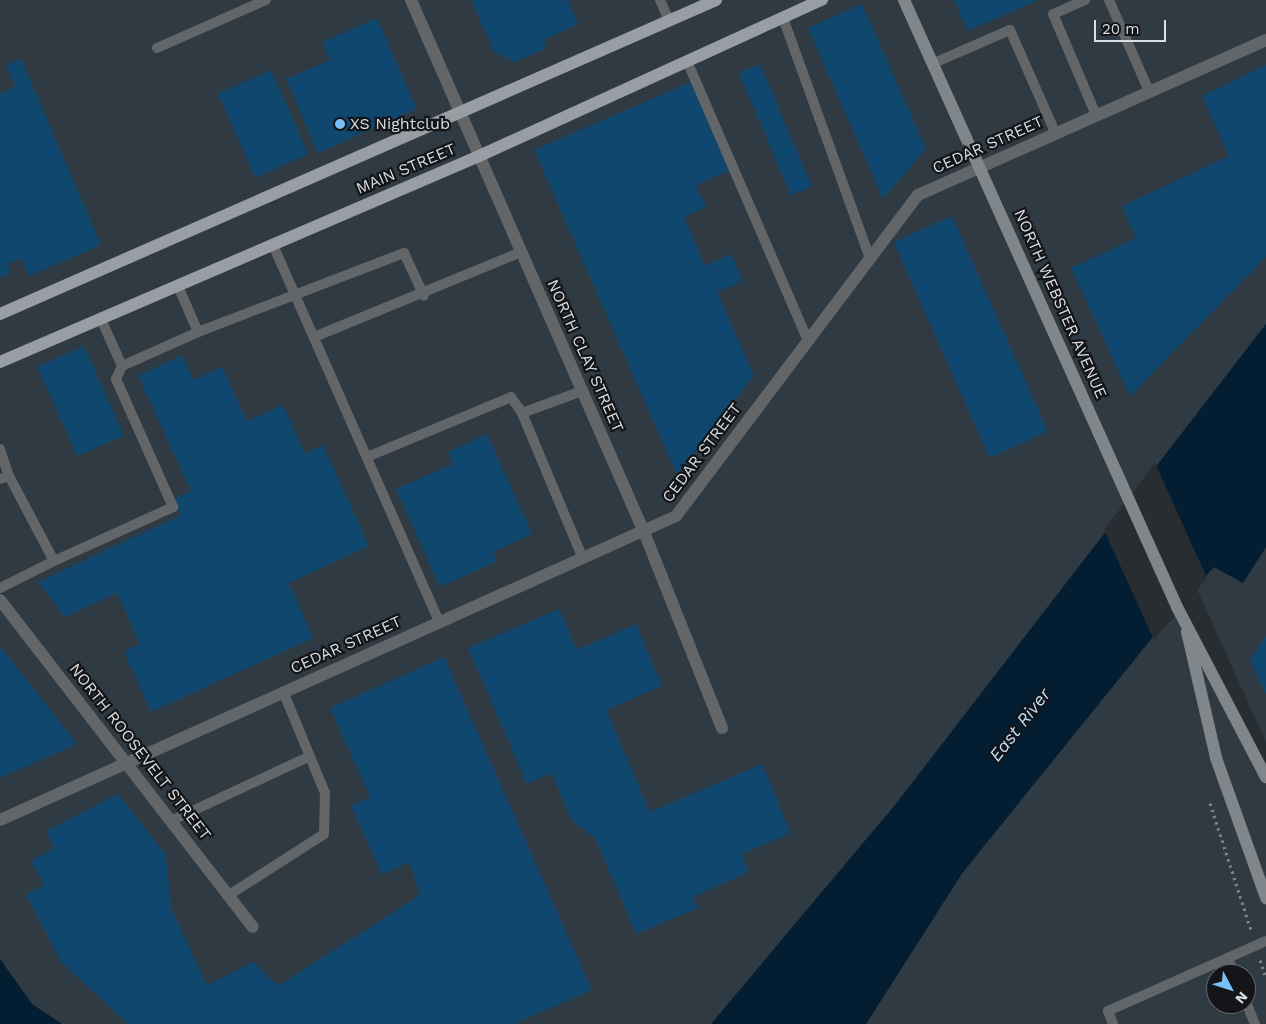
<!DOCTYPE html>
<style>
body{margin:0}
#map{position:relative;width:1266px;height:1024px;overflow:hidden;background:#282d32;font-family:"Work Sans",sans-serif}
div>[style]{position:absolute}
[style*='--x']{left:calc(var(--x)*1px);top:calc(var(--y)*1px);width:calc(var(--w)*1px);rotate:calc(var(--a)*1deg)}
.built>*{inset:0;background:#303a43}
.water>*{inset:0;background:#031e33}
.pier>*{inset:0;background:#282d32}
.building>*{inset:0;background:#10476e;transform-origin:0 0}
.path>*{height:3px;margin-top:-1.5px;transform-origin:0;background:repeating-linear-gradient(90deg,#7d8286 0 2.5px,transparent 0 6.5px)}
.lane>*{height:10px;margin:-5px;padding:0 5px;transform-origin:5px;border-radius:5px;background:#636668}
.street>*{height:12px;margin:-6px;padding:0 6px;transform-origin:6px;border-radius:6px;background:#636668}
.secondary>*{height:12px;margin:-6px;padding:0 6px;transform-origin:6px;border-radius:6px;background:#81868a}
.primary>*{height:12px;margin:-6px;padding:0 6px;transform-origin:6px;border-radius:6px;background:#989ea3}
.dots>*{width:14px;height:14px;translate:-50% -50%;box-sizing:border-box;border:2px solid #131518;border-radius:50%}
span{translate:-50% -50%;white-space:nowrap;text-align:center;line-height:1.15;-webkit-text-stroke:4.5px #131518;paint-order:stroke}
.poi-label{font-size:16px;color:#dbdfe2}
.left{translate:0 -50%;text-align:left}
.street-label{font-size:16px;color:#dbdfe2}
.water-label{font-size:18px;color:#c0ddf6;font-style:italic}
.north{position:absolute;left:1206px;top:964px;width:50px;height:50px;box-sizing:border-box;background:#131518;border:1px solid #636669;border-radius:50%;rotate:130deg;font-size:14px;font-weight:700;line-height:20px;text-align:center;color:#dbdfe2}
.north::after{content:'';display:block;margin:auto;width:18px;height:22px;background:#7abff8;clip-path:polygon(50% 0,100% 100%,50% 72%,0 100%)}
.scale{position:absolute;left:1094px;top:20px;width:72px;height:22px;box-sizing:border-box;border:2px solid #dbdfe2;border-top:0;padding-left:6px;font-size:15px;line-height:18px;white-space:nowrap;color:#dbdfe2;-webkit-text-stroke:4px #131518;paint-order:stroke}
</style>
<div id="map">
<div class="built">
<div style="clip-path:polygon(0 0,1266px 0,1266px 324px,895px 805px,711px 1024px,62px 1024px,32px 1004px,0 959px)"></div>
<div style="clip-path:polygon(1266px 547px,1266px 742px,1196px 587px,1214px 567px,1243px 583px)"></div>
<div style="clip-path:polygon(evenodd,1177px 607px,1266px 777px,1266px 1024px,866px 1024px,963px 872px,1177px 607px,1216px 974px,1246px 974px,1246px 1004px,1216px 1004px,1216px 974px)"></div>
</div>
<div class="water">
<div style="clip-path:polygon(1266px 324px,1266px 547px,1243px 583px,1214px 567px,1177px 607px,963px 872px,866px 1024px,711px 1024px,895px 805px)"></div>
<div style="clip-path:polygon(0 959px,32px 1004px,62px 1024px,0 1024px)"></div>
</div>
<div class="pier">
<div style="clip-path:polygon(1155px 463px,1207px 578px,1154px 640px,1104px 530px)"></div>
</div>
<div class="building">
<div style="clip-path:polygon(471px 0,568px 0,578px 24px,546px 39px,545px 49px,515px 62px,494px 52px)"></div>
<div style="clip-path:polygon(954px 0,1038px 0,968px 31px)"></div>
<div style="clip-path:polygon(862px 4px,926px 149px,883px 199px,808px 28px)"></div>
<div style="clip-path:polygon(377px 18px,417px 109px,318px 153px,286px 79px,330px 60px,322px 42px)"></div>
<div style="clip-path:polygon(21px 59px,101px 245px,29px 276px,21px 258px,7px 264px,11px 273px,0 278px,0 94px,15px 87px,6px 66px)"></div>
<div style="left:760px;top:64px;width:133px;height:23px;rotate:67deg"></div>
<div style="clip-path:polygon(1266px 65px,1266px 257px,1130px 396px,1071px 268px,1136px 238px,1122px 206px,1229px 156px,1202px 96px)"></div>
<div style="left:271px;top:70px;width:92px;height:58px;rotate:66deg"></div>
<div style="clip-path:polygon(691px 82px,729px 171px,696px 185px,706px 207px,684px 217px,705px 266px,731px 254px,743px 281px,717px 292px,754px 376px,677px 475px,534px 150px)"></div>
<div style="left:952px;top:216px;width:236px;height:64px;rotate:66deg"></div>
<div style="left:84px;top:346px;width:98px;height:51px;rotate:66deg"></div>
<div style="clip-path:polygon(182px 355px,193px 380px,222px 367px,247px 421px,283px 405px,305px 454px,323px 445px,369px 546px,289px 583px,313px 638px,151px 712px,124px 652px,140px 644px,117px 593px,65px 617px,38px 582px,181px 515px,174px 499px,191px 491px,138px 376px)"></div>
<div style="clip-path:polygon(487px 434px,532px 534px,493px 552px,497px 561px,440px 587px,396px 489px,453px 464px,448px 452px)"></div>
<div style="clip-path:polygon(559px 609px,577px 650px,636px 624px,662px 686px,606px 710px,650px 812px,762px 764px,791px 833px,742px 854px,749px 872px,693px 897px,698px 908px,636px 934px,595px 838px,572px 821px,551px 773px,527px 784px,468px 648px)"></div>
<div style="clip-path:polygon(1266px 636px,1266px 694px,1250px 660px)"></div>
<div style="clip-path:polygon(0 646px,77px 744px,0 778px)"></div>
<div style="clip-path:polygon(444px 657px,592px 990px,514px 1024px,128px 1024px,61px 962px,26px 894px,44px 885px,31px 861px,54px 848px,46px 831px,118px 794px,166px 855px,171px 908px,207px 985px,253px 962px,278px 986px,420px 895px,409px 862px,382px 875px,351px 806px,370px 797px,330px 708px)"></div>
</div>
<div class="path">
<div style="--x:1210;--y:803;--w:133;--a:72.1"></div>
<div style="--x:1260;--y:960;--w:18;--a:71"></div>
</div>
<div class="lane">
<div style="--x:660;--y:0;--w:22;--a:66"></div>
<div style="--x:1085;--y:0;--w:35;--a:156"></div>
<div style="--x:1053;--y:14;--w:110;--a:66.9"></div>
<div style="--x:1109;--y:0;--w:99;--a:66.3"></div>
<div style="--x:783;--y:18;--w:255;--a:70.1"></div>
<div style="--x:157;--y:48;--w:119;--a:-23.8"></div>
<div style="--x:687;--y:61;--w:305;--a:66.6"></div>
<div style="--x:934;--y:63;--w:83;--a:-23.5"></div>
<div style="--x:1010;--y:30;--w:111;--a:66.2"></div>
<div style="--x:273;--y:245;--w:412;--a:66.2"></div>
<div style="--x:198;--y:332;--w:221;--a:-21"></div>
<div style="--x:404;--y:253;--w:47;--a:65.1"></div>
<div style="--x:314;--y:337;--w:224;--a:-22.3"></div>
<div style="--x:122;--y:366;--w:83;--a:-24.1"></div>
<div style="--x:198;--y:332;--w:50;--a:-113.5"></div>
<div style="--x:522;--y:413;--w:158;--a:67.3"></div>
<div style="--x:0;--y:449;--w:28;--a:72"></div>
<div style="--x:9;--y:476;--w:9;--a:162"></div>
<div style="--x:367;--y:457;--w:156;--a:-22.6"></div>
<div style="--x:511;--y:397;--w:19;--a:55"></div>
<div style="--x:522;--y:413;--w:64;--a:-20.1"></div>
<div style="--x:9;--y:476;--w:96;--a:62.1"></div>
<div style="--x:54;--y:561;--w:131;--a:-24.4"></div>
<div style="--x:173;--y:507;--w:140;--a:-114"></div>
<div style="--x:116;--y:379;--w:14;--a:-65"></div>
<div style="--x:122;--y:366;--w:51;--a:-114.1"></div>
<div style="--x:0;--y:588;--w:60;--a:-26.6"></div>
<div style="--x:173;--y:820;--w:151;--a:-25"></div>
<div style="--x:229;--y:895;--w:113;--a:-32.7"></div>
<div style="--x:324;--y:834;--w:41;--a:-88.6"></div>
<div style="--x:325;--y:793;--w:110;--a:-112.4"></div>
<div style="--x:1228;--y:958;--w:17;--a:69"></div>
<div style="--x:1246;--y:1002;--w:24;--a:68"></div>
<div style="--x:1113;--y:1024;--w:14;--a:-111"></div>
<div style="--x:1108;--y:1011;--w:173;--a:-23.9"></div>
</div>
<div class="street">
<div style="--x:411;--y:0;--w:581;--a:66.35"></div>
<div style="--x:644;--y:532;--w:211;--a:68.3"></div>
<div style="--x:0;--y:600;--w:413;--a:52.3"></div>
<div style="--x:0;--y:820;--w:741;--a:-24.21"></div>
<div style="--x:676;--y:516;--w:402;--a:-53"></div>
<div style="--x:918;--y:195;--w:381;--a:-24"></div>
</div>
<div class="secondary">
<div style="--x:904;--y:0;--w:666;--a:65.78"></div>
<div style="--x:1177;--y:607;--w:192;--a:62.4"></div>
<div style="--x:1187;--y:632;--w:129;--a:77"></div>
<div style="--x:1216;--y:758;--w:149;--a:70.3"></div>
</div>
<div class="primary">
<div style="--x:0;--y:314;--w:782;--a:-23.68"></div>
<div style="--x:0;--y:362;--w:521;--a:-23.27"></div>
<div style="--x:479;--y:156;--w:377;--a:-24.5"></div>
</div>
<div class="dots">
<div style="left:340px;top:124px;background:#7abff8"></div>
</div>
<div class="poi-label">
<span class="left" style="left:350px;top:124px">XS Nightclub</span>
</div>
<div class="street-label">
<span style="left:988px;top:145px;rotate:-24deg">CEDAR STREET</span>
<span style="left:406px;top:169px;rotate:-23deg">MAIN STREET</span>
<span style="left:1060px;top:304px;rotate:66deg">NORTH WEBSTER AVENUE</span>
<span style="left:585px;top:356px;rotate:66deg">NORTH CLAY STREET</span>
<span style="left:702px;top:453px;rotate:-53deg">CEDAR STREET</span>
<span style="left:346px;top:645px;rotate:-24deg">CEDAR STREET</span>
<span style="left:140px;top:752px;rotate:52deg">NORTH ROOSEVELT STREET</span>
</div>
<div class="water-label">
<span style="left:1020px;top:725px;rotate:-52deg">East River</span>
</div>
<div class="north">N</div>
<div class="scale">20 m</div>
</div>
